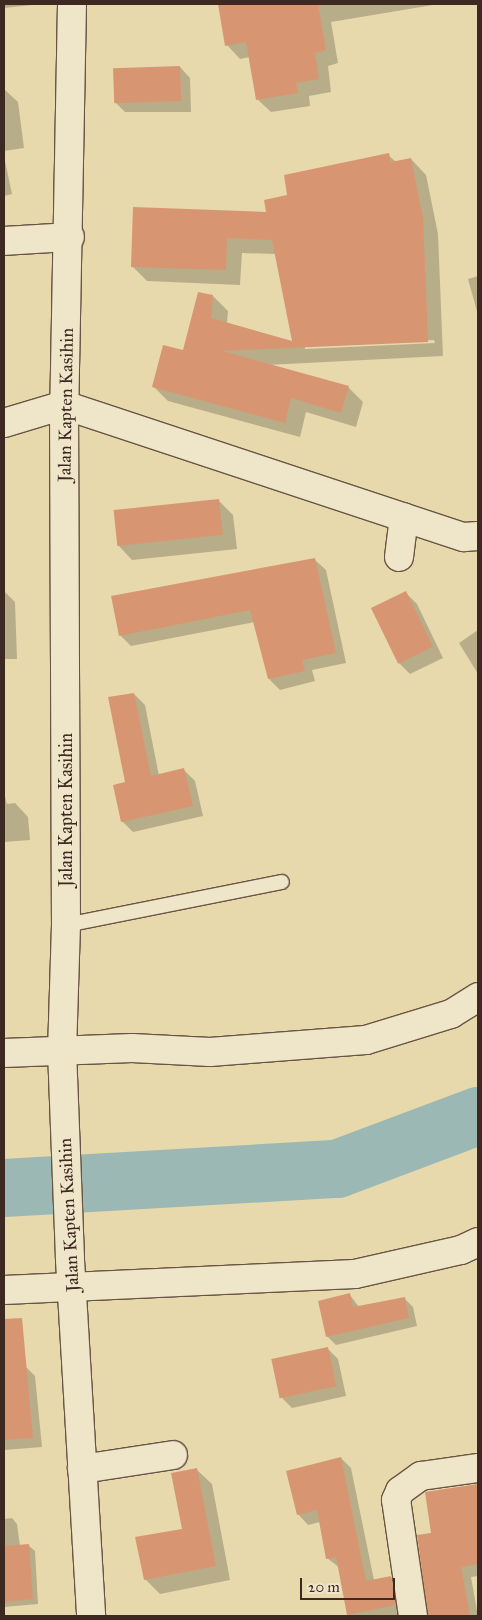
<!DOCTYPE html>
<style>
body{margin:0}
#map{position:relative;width:482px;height:1620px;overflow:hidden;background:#e7d9ac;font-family:"IM FELL Great Primer",serif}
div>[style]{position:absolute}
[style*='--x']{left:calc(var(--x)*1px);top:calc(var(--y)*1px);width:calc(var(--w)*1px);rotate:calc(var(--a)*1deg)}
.shadow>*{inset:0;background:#0003}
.river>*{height:58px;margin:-29px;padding:0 29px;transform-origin:29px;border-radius:29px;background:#9bb8b4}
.building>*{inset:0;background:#d79671;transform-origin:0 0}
.roads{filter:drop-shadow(1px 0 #685544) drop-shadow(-1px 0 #685544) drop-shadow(0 1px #685544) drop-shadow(0 -1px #685544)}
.service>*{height:14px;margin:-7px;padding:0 7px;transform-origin:7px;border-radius:7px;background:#efe6c9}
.minor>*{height:28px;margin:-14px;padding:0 14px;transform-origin:14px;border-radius:14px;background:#efe6c9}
.secondary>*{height:28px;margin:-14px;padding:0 14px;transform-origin:14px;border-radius:14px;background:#efe6c9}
span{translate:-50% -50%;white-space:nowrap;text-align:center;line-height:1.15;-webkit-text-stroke:4px #efe6c9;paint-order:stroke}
.street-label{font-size:18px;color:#3d2921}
.frame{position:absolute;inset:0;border:5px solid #3d2921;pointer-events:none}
.scale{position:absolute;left:300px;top:1578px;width:95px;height:22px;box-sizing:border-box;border:2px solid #3d2921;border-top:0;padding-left:6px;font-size:15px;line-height:18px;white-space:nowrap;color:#3d2921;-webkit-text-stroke:4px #efe6c9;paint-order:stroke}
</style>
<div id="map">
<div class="shadow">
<div style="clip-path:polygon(4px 4px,32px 4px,32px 5px,4px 8px)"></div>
<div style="clip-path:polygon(219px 4px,439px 4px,331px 22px,338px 63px,328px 66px,331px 92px,309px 96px,310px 106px,271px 112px,257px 99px,250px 57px,240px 59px,227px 45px)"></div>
<div style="clip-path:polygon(180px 67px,190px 78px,191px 112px,125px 112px,114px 101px)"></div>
<div style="clip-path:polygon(4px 89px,18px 102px,24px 148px,4px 151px)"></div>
<div style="clip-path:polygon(evenodd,388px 155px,396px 162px,411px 159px,426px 175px,438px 234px,443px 356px,267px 365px,348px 387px,363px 402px,356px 427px,306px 412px,300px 437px,168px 401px,153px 386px,184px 352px,213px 296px,228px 311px,227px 323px,294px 342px,276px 254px,242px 253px,240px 285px,147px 281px,132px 266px,268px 213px,289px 196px,388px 155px,434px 340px,435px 343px,305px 349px,305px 346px,434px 340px)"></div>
<div style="clip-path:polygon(4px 156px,12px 194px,4px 196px)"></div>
<div style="clip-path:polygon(478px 276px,478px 315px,468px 279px)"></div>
<div style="clip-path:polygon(218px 500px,233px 515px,237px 549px,132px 560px,118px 545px)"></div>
<div style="clip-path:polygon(315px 560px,326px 570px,346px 663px,312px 670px,315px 681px,280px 690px,269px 679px,255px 622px,131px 646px,120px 635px)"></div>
<div style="clip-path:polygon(4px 591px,15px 602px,17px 659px,4px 659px)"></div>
<div style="clip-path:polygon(406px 593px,417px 604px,443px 658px,410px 674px,399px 663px)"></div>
<div style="clip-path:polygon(478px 630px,478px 674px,459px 643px)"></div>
<div style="clip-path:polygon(134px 694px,145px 705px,159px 776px,184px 770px,195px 781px,203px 816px,133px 832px,122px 821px)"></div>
<div style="clip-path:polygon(4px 793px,7px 804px,15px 803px,28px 817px,30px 840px,4px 842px)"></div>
<div style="clip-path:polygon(350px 1295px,359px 1307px,404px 1298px,413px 1307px,417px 1326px,336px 1345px,327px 1336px)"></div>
<div style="clip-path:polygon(327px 1348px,338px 1359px,346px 1396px,292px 1408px,281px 1397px)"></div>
<div style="clip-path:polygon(26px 1367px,35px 1376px,42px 1447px,4px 1450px,4px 1369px)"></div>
<div style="clip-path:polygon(341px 1458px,351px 1468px,374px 1580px,391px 1577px,401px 1587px,406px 1616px,349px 1616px,340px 1568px,327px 1558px,320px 1522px,308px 1525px,298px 1514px)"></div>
<div style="clip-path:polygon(197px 1470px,212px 1484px,230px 1580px,160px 1594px,145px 1579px,183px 1530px)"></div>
<div style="clip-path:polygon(478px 1485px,478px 1576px,471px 1577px,478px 1616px,429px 1616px,432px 1534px,427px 1493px)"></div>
<div style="clip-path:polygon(12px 1518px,17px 1524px,20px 1546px,29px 1546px,35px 1551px,38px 1604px,4px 1607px,4px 1519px)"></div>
</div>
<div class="river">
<div style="--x:4;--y:1188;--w:334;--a:-3.3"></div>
<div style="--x:337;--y:1169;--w:151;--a:-20.6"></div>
</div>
<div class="building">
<div style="clip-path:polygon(218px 4px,318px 4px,326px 50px,315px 53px,319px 79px,296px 83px,298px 93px,256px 100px,246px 42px,225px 46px)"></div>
<div style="left:180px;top:66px;width:35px;height:67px;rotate:88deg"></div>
<div style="clip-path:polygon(389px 153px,391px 162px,411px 158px,423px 218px,428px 342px,222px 351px,349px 386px,341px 413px,291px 398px,285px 423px,152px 387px,163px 345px,183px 350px,198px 292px,213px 295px,211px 318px,292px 341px,272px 240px,227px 238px,226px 270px,131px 267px,133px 207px,266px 212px,264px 200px,287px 195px,284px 175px)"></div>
<div style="left:219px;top:499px;width:36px;height:106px;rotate:84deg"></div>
<div style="clip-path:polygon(315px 558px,336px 653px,302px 660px,305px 671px,268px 679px,250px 610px,119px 636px,111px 596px)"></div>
<div style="left:406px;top:591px;width:62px;height:39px;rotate:64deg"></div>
<div style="clip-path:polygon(134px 693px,151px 776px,184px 768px,193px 806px,121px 822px,113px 785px,125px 782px,108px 697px)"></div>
<div style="clip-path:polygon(350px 1293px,353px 1307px,405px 1297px,409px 1318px,326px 1337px,318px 1301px)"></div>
<div style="clip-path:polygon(22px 1318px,33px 1438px,4px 1440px,4px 1319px)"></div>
<div style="left:328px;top:1347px;width:40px;height:58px;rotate:78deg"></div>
<div style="clip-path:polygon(341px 1457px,366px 1581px,391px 1576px,396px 1605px,347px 1615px,336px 1557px,326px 1559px,317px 1510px,297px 1515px,286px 1471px)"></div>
<div style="clip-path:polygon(197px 1468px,216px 1566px,144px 1580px,135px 1537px,182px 1529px,171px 1473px)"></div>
<div style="clip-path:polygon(478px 1484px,478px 1564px,461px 1567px,470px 1616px,428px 1616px,417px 1535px,431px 1533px,425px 1492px)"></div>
<div style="clip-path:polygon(29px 1544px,33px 1599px,4px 1602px,4px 1546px)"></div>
</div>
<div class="roads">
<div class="service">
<div style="--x:66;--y:925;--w:220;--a:-11.3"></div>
</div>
<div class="minor">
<div style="--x:4;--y:241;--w:66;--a:-3.5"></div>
<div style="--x:4;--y:423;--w:63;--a:-16.7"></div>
<div style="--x:64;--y:405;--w:421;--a:18.3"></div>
<div style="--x:464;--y:537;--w:14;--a:-4"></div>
<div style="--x:399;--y:557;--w:40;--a:-82.9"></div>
<div style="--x:4;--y:1053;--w:128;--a:-2.2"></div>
<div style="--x:132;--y:1048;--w:78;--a:2.9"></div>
<div style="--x:210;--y:1052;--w:156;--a:-4.4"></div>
<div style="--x:366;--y:1040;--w:89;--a:-17"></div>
<div style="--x:451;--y:1014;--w:32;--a:-32"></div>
<div style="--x:4;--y:1290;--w:351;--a:-2.6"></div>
<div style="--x:355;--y:1274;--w:109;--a:-12.8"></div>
<div style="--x:461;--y:1250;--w:19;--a:-25"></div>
<div style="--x:82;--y:1469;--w:92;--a:-8.7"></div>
<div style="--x:413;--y:1616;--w:117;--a:-98.3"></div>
<div style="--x:396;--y:1500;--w:10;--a:-66"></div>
<div style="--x:400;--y:1491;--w:26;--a:-36"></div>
<div style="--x:421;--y:1476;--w:58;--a:-8"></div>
</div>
<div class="secondary">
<div style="--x:72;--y:4;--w:401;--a:91.1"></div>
<div style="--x:64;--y:405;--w:520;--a:89.78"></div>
<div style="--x:66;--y:925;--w:125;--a:91.8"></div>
<div style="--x:62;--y:1050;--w:210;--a:87.8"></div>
<div style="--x:70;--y:1260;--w:357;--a:86.6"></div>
</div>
</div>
<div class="street-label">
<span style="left:66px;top:405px;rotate:-89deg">Jalan Kapten Kasihin</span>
<span style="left:66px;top:810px;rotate:-90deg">Jalan Kapten Kasihin</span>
<span style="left:69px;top:1215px;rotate:-93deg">Jalan Kapten Kasihin</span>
</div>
<div class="frame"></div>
<div class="scale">20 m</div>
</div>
